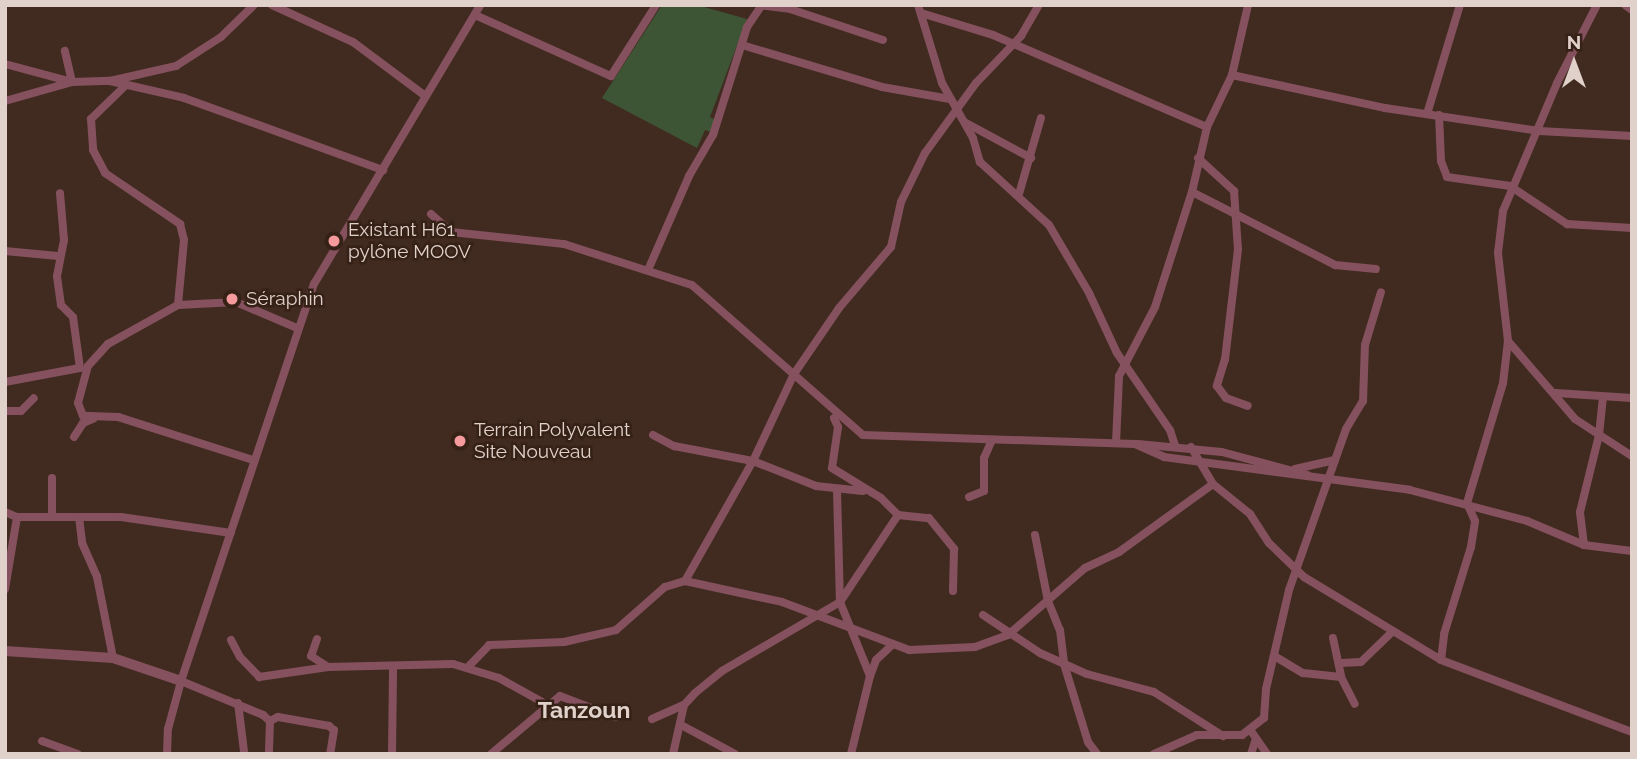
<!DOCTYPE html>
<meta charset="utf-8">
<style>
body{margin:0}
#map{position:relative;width:1637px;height:759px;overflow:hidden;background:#412b20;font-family:Raleway,sans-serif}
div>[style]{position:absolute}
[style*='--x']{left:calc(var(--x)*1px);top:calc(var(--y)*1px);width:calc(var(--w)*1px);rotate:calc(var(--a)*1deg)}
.green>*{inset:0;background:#3e5535}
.minor>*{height:8px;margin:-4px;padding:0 4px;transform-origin:4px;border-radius:4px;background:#85515e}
.tertiary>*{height:10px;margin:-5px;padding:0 5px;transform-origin:5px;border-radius:5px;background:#85515e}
.dots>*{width:19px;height:19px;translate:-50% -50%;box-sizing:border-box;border:4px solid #362117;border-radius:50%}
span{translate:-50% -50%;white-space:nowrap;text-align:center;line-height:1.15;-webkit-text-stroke:5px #362117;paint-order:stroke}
.poi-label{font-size:19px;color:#e0d2cb}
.left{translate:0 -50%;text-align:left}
.quarter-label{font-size:23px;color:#e0d2cb;font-weight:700}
.frame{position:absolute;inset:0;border:7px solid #e0d2cb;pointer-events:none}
.north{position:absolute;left:1539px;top:28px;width:70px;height:70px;-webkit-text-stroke:5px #362117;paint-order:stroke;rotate:0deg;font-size:19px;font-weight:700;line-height:28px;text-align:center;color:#e0d2cb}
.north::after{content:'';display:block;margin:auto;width:24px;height:32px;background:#e0d2cb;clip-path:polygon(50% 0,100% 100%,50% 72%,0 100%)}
</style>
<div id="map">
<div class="green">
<div style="clip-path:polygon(662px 5px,697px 5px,747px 19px,710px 117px,716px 120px,711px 132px,705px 130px,697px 148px,602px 98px)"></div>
</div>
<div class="minor">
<div style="--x:272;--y:5;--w:89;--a:24.6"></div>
<div style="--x:353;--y:42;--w:89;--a:36.7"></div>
<div style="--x:759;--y:5;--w:31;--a:7"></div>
<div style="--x:790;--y:9;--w:98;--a:18.4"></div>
<div style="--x:918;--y:5;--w:82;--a:72.9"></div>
<div style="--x:942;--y:83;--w:63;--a:60.6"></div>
<div style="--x:973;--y:138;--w:25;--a:74"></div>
<div style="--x:980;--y:162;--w:93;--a:42.4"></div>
<div style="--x:1049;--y:225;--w:79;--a:59.5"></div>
<div style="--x:1089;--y:293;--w:66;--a:65"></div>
<div style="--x:1117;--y:353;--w:93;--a:55.5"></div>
<div style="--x:1170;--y:430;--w:16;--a:72"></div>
<div style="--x:1625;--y:5;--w:9;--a:36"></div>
<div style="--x:921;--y:13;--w:75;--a:17"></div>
<div style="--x:993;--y:35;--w:233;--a:23.3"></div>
<div style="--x:475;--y:15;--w:149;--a:24.2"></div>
<div style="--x:611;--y:76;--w:84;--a:-57.6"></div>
<div style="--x:742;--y:45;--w:146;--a:16.7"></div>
<div style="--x:882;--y:87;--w:69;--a:10"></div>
<div style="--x:5;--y:64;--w:69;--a:15"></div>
<div style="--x:72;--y:82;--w:38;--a:-2"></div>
<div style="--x:110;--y:81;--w:76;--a:12.9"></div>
<div style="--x:184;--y:98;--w:212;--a:19.9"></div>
<div style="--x:1232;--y:75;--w:157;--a:12.2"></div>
<div style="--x:1385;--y:108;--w:156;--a:8.5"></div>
<div style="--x:1539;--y:131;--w:93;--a:3.1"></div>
<div style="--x:110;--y:81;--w:68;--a:-12.8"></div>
<div style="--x:176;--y:66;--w:54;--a:-32.8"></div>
<div style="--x:221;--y:37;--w:46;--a:-44.1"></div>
<div style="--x:126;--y:85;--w:49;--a:135.8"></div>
<div style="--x:91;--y:119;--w:31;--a:86"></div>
<div style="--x:93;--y:150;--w:26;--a:62"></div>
<div style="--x:105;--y:173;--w:91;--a:34.2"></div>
<div style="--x:180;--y:224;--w:16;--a:76"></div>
<div style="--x:184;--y:240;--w:65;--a:95.3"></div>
<div style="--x:5;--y:101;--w:70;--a:-15.8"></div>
<div style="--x:72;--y:82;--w:32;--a:-103"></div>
<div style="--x:1427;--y:114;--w:114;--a:-73.2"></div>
<div style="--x:1439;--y:115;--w:46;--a:87.5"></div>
<div style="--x:1441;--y:161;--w:17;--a:69"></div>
<div style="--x:1447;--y:177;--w:64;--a:8.1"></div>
<div style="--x:1510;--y:186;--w:69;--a:33.7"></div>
<div style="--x:1567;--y:224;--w:65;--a:3.5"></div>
<div style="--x:966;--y:123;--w:74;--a:28.3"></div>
<div style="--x:1198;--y:158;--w:49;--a:42.5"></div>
<div style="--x:1234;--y:191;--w:58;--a:86.1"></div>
<div style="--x:1238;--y:249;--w:111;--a:96.7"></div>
<div style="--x:1225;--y:359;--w:28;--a:107"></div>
<div style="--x:1217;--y:386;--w:15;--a:53"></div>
<div style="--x:1226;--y:398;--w:23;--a:20"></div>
<div style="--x:1192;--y:192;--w:161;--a:27"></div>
<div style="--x:1335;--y:265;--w:41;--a:5.6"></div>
<div style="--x:1019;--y:194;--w:79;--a:-73.9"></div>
<div style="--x:431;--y:214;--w:27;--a:42"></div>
<div style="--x:451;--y:232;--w:114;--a:6.1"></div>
<div style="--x:564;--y:244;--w:134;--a:17.8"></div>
<div style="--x:692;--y:285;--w:227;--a:41.3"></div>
<div style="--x:863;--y:435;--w:272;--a:1.9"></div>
<div style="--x:1135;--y:444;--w:32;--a:24"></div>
<div style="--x:1164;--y:457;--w:248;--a:7.6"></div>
<div style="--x:1410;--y:490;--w:121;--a:14.8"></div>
<div style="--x:1527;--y:521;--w:62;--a:22.8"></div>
<div style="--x:1584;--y:545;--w:48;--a:7.1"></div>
<div style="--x:5;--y:251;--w:53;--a:5.4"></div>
<div style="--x:648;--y:270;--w:103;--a:-66.4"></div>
<div style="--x:689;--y:176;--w:48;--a:-59.7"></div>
<div style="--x:713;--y:135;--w:113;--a:-72.5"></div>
<div style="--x:747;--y:27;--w:27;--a:-56"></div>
<div style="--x:1508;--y:341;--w:103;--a:49.3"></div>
<div style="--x:1575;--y:419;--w:68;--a:33"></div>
<div style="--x:5;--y:382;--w:76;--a:-10.6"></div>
<div style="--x:80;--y:368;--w:51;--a:-97.8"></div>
<div style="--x:73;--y:317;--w:17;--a:-135"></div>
<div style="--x:61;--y:305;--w:29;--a:-98"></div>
<div style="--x:57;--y:276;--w:37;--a:-79"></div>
<div style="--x:64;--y:240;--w:47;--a:-94.9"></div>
<div style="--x:1556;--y:393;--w:76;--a:3.8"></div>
<div style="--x:5;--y:411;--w:16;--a:0"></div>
<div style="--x:21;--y:411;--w:18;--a:-45"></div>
<div style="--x:834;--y:418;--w:10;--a:66"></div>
<div style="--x:838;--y:427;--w:41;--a:98.3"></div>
<div style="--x:832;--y:468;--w:57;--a:31.5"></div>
<div style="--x:881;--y:498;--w:24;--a:45"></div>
<div style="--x:898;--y:515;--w:31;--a:6"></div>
<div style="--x:929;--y:518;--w:40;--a:51"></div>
<div style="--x:954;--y:549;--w:42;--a:91.4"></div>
<div style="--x:653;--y:435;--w:24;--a:28"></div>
<div style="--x:674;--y:446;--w:80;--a:10.8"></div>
<div style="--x:753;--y:461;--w:68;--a:21.6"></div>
<div style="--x:816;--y:486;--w:47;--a:6.1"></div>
<div style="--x:74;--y:437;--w:17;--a:-57"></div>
<div style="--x:83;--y:423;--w:11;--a:-22"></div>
<div style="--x:1116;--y:443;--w:67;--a:-87.4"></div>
<div style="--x:1119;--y:376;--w:78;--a:-62.4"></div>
<div style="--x:1155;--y:307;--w:121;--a:-72.2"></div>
<div style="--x:1192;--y:192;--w:67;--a:-77"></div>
<div style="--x:1207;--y:127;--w:58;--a:-64.3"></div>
<div style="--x:1232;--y:75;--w:72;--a:-77.1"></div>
<div style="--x:1138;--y:444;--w:84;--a:5.4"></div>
<div style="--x:1222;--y:452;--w:88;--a:15.1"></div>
<div style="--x:1191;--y:447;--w:43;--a:59.3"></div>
<div style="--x:1213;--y:484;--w:48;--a:39"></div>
<div style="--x:1250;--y:514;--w:35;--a:57"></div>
<div style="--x:1269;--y:543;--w:49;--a:44.2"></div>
<div style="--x:1304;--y:577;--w:160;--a:31.2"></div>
<div style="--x:1441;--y:660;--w:204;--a:20.7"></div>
<div style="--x:253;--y:460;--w:142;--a:-162.3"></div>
<div style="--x:118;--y:417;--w:35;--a:-178"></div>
<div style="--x:83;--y:416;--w:14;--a:-111"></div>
<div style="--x:78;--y:403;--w:38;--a:-75"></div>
<div style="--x:88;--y:366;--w:30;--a:-48"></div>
<div style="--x:108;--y:344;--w:80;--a:-29.1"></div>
<div style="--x:178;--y:305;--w:58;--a:-3"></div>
<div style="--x:236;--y:302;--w:66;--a:23.1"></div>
<div style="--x:1295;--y:469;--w:41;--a:-12.7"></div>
<div style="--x:52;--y:478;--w:38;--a:90"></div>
<div style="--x:837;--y:490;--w:112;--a:88.5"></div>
<div style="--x:840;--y:602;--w:80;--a:67.9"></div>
<div style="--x:870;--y:676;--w:80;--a:103.7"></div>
<div style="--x:969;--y:497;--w:16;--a:-22"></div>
<div style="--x:984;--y:491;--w:33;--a:-90"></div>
<div style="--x:984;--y:458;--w:20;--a:-66"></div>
<div style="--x:5;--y:512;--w:13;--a:23"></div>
<div style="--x:17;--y:517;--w:62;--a:0"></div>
<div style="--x:79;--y:517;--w:26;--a:83"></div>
<div style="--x:82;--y:543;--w:37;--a:66"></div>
<div style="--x:97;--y:577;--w:83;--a:78.8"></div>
<div style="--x:79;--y:517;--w:42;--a:0"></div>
<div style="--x:121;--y:517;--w:111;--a:8.3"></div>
<div style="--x:1035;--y:535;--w:67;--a:78.9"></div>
<div style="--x:1048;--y:601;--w:31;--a:68"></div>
<div style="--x:1060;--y:630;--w:34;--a:83"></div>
<div style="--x:1064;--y:664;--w:82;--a:72.9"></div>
<div style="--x:1088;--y:742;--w:15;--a:53"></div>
<div style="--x:1584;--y:545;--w:33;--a:-97"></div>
<div style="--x:1580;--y:512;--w:79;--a:-76.1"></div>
<div style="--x:1599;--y:435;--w:38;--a:-84"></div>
<div style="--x:685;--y:581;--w:138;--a:-60.5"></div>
<div style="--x:753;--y:461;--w:96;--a:-64.8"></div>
<div style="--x:794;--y:374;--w:80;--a:-55.7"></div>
<div style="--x:839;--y:308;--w:80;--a:-49.6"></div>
<div style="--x:891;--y:247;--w:46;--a:-77.5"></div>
<div style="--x:901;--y:202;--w:55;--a:-63.9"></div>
<div style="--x:925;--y:153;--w:87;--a:-53.9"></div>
<div style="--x:976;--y:83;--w:65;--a:-46.2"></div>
<div style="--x:1021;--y:36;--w:36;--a:-60"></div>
<div style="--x:5;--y:589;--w:73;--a:-80.5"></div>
<div style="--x:983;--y:615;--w:69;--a:33.7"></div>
<div style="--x:1040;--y:653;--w:51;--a:24.1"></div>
<div style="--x:1087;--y:674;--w:69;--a:15"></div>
<div style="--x:1154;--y:692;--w:82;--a:32.5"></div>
<div style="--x:1333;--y:638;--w:40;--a:78"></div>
<div style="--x:1341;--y:677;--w:30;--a:63"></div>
<div style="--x:317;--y:639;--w:18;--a:109"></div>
<div style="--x:311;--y:656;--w:20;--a:33"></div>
<div style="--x:231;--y:640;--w:19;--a:62"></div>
<div style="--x:240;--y:657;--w:28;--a:46"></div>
<div style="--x:259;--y:677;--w:70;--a:-8.2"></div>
<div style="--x:328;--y:667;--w:125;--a:-1.4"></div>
<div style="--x:453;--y:664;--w:48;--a:16.9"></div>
<div style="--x:499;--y:678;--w:54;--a:29"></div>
<div style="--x:1276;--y:657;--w:31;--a:31"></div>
<div style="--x:1303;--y:673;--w:38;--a:6"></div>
<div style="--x:1441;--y:660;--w:26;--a:-83"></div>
<div style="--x:1444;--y:634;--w:91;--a:-72.8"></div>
<div style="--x:1471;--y:547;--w:26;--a:-81"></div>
<div style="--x:1475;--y:521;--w:20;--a:-114"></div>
<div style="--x:1467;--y:503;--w:125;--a:-73.3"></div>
<div style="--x:1503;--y:383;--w:42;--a:-83.2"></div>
<div style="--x:1508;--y:341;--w:89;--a:-96.5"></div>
<div style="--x:1498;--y:253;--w:42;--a:-83.2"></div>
<div style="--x:1503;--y:211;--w:139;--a:-67.1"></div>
<div style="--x:1557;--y:83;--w:88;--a:-62.9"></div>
<div style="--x:1341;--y:663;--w:20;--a:-3"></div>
<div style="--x:1361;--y:662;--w:43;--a:-44.1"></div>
<div style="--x:468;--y:667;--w:30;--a:-46"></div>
<div style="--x:489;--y:645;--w:75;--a:-2.3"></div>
<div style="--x:564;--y:642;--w:53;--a:-13"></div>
<div style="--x:616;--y:630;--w:65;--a:-41.3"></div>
<div style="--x:665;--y:587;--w:21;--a:-17"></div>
<div style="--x:685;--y:581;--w:99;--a:12.2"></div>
<div style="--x:782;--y:602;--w:136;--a:20.7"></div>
<div style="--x:909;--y:650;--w:66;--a:-2.6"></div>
<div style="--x:975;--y:647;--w:35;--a:-20"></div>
<div style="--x:1008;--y:635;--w:102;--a:-41"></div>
<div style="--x:1085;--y:568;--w:38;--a:-25"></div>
<div style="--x:1119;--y:552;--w:116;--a:-35.9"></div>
<div style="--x:870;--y:676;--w:17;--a:-69"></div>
<div style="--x:876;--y:660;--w:21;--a:-43"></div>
<div style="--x:181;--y:681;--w:89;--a:22.5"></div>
<div style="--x:263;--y:715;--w:9;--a:41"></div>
<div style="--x:270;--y:721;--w:33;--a:92"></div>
<div style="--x:238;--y:703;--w:48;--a:82.9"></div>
<div style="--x:652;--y:719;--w:35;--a:-24"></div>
<div style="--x:270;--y:721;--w:9;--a:-27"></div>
<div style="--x:278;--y:717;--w:52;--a:10"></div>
<div style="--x:329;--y:726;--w:6;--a:39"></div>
<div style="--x:334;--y:730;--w:24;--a:99"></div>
<div style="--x:681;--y:725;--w:61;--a:28.2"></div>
<div style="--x:1251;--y:731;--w:28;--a:55"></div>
<div style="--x:42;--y:741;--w:38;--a:20"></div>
<div style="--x:167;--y:754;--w:25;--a:-88"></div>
<div style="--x:168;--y:729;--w:50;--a:-74.8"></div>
<div style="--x:181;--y:681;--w:419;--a:-71.5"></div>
<div style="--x:314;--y:284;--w:325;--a:-59.2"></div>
<div style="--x:392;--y:754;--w:88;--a:-89.3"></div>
<div style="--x:491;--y:754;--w:90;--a:-40"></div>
<div style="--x:560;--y:696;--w:59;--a:20.9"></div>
<div style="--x:673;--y:754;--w:50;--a:-77.3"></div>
<div style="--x:684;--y:705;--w:16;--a:-47"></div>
<div style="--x:695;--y:693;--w:35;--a:-39"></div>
<div style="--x:722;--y:671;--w:137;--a:-30.3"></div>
<div style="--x:840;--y:602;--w:105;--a:-56.3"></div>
<div style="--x:1154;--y:754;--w:47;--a:-23.8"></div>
<div style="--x:1197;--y:735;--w:45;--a:0"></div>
<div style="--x:1242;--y:735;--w:28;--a:-38"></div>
<div style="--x:1264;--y:718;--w:29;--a:-86"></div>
<div style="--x:1266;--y:689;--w:102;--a:-76.9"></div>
<div style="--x:1289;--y:590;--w:171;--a:-70.5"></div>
<div style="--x:1346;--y:429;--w:33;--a:-59"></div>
<div style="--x:1363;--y:401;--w:56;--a:-88"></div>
<div style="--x:1365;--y:345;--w:55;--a:-73.2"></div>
<div style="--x:1251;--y:754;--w:16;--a:-72"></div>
</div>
<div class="tertiary">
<div style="--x:5;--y:651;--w:108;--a:3.7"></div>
<div style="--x:113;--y:658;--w:72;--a:18.7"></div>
</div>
<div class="dots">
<div style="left:334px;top:241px;background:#f59b9e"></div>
<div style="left:232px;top:299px;background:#f59b9e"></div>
<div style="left:460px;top:441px;background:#f59b9e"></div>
</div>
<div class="poi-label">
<span class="left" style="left:348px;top:241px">Existant H61<br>pylône MOOV</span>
<span class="left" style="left:246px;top:299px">Séraphin</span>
<span class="left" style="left:474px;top:441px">Terrain Polyvalent<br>Site Nouveau</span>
</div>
<div class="quarter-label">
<span style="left:584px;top:710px">Tanzoun</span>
</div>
<div class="frame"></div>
<div class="north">N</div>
</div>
